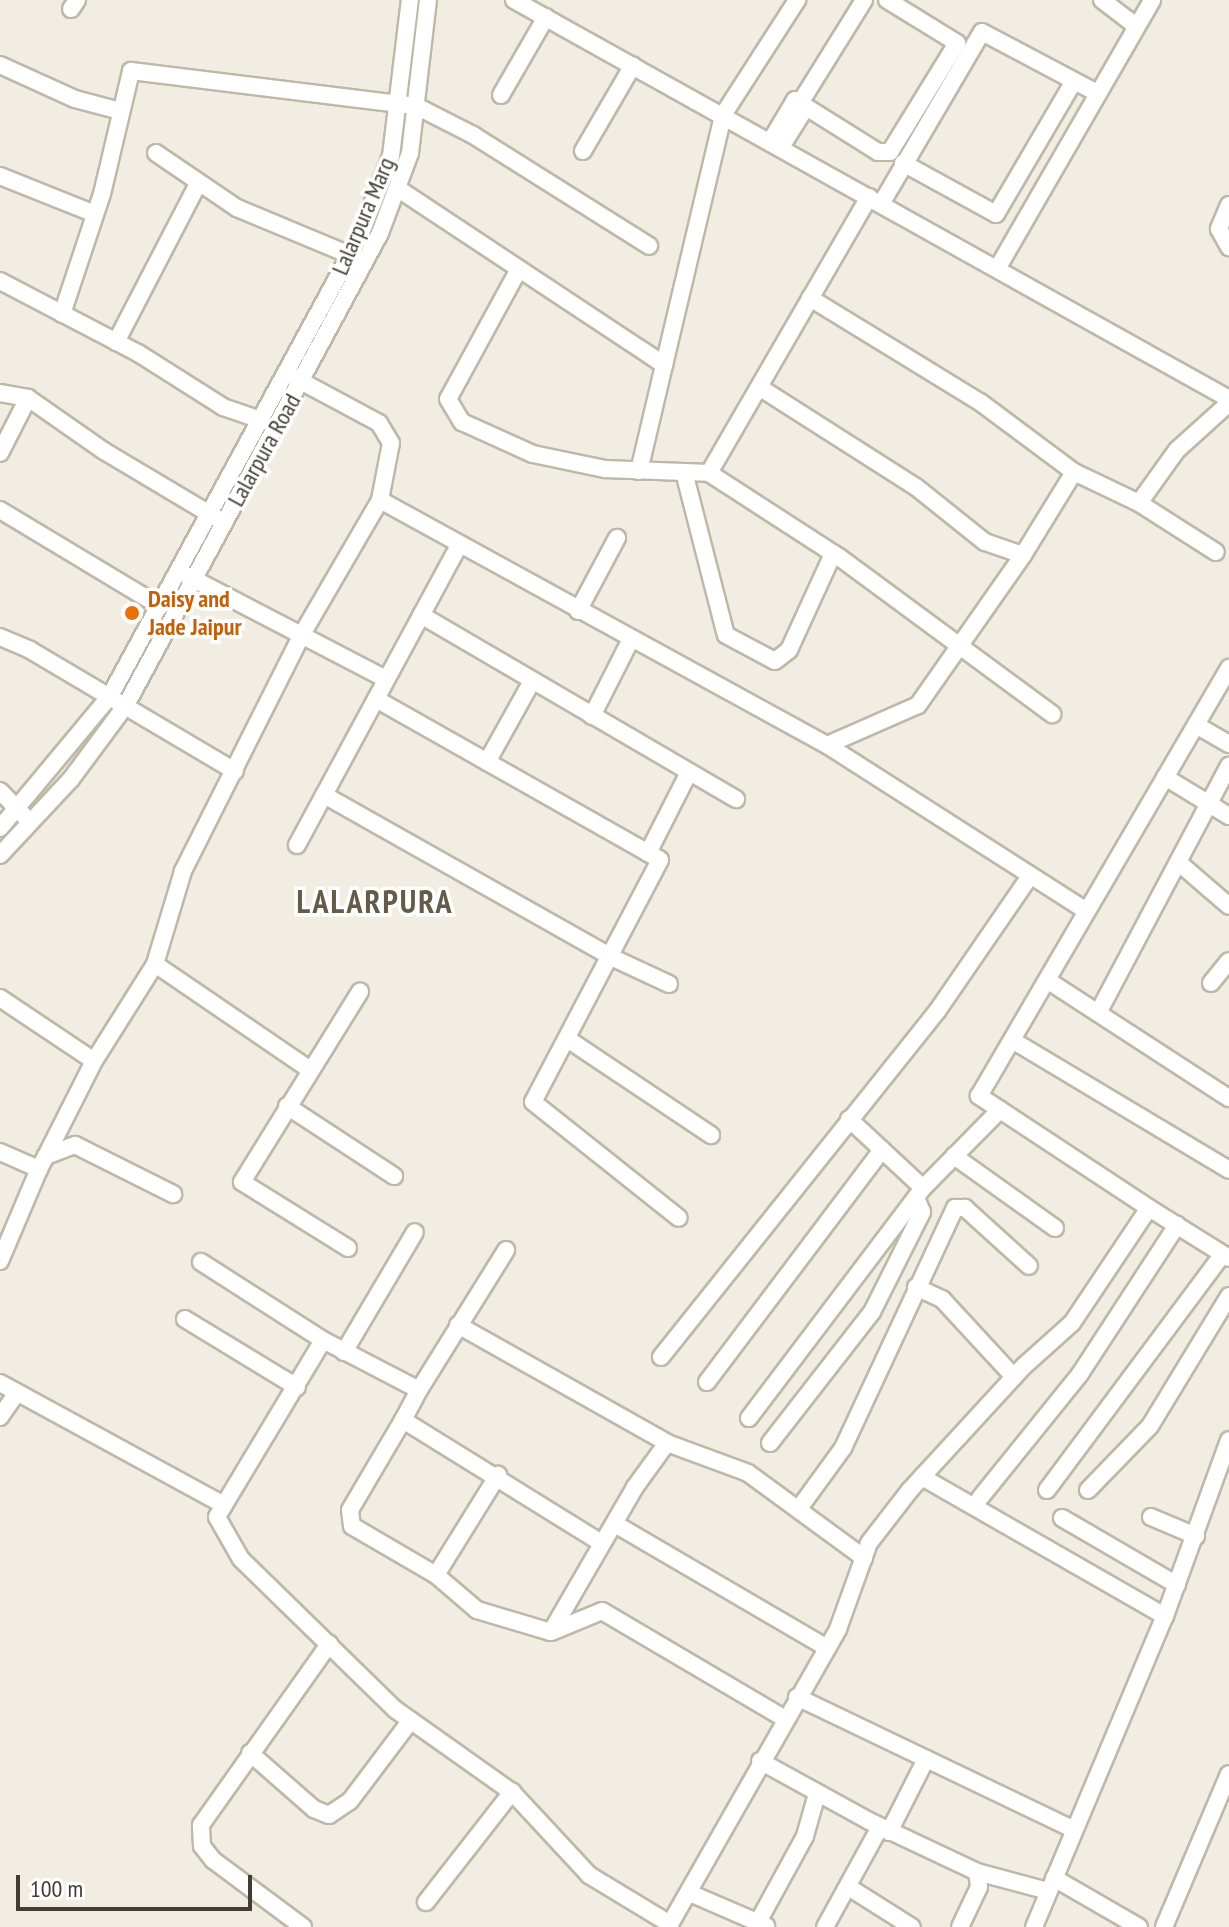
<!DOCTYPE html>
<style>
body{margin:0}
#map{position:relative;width:1229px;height:1927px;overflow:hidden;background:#f1ede2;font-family:"PT Sans Narrow",sans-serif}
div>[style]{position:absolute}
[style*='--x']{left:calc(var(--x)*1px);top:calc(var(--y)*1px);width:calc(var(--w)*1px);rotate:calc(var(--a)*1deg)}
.roads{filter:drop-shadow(2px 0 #bfb8a8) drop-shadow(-2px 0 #bfb8a8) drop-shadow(0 2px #bfb8a8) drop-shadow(0 -2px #bfb8a8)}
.minor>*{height:16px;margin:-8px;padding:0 8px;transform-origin:8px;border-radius:8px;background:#fff}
.dots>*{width:22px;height:22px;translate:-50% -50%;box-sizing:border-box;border:4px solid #fff;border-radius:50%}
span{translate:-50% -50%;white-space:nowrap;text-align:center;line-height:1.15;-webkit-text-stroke:7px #fff;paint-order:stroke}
.street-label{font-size:24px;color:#423d33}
.food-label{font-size:24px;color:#c56008;font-weight:700}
.left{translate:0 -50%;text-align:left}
.district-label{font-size:32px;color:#655b4a;font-weight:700;letter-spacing:2px}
.scale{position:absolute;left:16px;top:1875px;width:236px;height:36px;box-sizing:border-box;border:4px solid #423d33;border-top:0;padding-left:10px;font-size:24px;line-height:28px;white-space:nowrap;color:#423d33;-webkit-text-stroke:6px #fff;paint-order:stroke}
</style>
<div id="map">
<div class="roads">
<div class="minor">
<div style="--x:514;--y:0;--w:819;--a:29.16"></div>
<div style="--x:1102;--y:0;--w:43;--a:37.4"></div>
<div style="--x:71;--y:9;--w:11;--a:-56"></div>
<div style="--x:0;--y:65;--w:82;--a:24.4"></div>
<div style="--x:75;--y:99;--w:47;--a:14.9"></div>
<div style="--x:501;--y:95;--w:90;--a:-60"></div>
<div style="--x:800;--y:103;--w:121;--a:-58.1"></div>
<div style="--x:770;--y:142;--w:49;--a:-59.2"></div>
<div style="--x:795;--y:100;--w:98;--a:32.1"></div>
<div style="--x:878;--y:152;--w:12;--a:0"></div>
<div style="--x:890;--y:152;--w:128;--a:-58.4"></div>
<div style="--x:957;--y:43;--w:82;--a:-148.4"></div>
<div style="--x:781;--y:147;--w:47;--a:-58"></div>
<div style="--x:583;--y:151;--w:99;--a:-59.8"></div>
<div style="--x:156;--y:153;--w:98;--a:34.2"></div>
<div style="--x:237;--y:208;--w:122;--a:22.6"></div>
<div style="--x:903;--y:163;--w:106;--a:28.7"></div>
<div style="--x:996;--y:214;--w:154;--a:-59.6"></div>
<div style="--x:0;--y:176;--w:102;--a:21.8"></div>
<div style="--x:400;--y:190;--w:317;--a:33.5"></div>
<div style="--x:881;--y:204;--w:199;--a:-59.6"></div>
<div style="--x:982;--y:32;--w:130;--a:27.9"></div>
<div style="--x:1229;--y:205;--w:26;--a:113"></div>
<div style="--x:1219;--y:229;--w:21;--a:61"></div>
<div style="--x:519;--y:269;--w:148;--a:118.6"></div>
<div style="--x:448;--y:399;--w:27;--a:59"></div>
<div style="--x:462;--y:422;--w:78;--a:24.3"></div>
<div style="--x:533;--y:454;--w:74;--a:11.8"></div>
<div style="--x:605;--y:469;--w:79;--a:2.2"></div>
<div style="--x:684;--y:472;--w:168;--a:75.6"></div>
<div style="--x:726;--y:635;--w:55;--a:28"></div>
<div style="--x:775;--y:661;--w:18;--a:-38"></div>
<div style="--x:789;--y:650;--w:106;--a:-65.4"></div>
<div style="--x:997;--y:269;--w:310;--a:-60"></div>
<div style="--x:0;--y:281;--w:156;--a:27.6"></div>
<div style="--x:138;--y:353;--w:101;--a:32.4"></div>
<div style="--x:223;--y:407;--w:40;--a:18.9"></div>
<div style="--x:810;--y:298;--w:199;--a:31.5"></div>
<div style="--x:980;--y:402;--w:117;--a:36.7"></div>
<div style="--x:62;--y:314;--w:126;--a:-71.6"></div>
<div style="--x:102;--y:194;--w:126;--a:-76.7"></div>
<div style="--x:131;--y:71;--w:287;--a:7"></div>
<div style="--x:416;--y:106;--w:64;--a:27"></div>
<div style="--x:473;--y:135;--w:208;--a:32.2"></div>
<div style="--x:116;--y:342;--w:178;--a:-62.6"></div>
<div style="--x:759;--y:387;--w:186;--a:32.5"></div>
<div style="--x:916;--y:487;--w:88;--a:38.6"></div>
<div style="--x:985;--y:542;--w:40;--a:18.9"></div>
<div style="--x:0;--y:393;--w:28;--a:10"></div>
<div style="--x:28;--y:398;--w:93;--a:34.9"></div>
<div style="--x:104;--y:451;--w:133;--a:30.8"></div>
<div style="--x:0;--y:453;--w:62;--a:-63"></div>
<div style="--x:639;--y:471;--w:366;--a:-76.7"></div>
<div style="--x:723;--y:115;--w:137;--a:-57.2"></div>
<div style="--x:684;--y:472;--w:25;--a:2"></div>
<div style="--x:709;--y:473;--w:319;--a:-59.9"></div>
<div style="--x:709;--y:473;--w:155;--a:32.9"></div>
<div style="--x:839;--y:557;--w:265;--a:36.4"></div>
<div style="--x:380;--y:500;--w:510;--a:28.73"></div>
<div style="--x:827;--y:745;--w:308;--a:32.6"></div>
<div style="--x:1139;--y:503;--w:65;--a:-54.4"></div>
<div style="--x:1177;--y:450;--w:70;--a:-42.1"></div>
<div style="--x:0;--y:510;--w:187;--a:31"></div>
<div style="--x:186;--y:575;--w:223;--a:27.5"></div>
<div style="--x:578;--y:611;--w:83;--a:-61.9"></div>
<div style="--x:421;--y:615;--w:365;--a:30.3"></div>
<div style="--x:0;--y:637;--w:33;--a:23"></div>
<div style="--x:30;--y:650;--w:238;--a:30.6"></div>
<div style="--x:376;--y:699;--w:326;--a:29.5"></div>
<div style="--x:660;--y:860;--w:273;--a:117.7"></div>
<div style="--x:533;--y:1102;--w:186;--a:38.5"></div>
<div style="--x:592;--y:716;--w:86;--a:-63.1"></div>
<div style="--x:1196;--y:725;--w:38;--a:30"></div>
<div style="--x:827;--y:745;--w:99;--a:-23.7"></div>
<div style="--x:918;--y:705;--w:183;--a:-55"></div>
<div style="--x:1023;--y:555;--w:97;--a:-58.4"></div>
<div style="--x:1074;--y:472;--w:72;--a:25.5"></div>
<div style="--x:1139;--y:503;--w:91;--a:32.5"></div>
<div style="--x:487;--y:762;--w:93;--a:-60.9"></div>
<div style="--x:1165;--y:777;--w:75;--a:31.4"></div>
<div style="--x:0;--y:791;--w:35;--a:46"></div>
<div style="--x:324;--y:795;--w:330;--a:29.4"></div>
<div style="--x:611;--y:957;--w:64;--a:25"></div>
<div style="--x:0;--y:828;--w:172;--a:-50.2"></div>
<div style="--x:110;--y:696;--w:521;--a:-61.47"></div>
<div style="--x:359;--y:238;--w:88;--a:-68.7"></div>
<div style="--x:391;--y:156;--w:157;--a:-83.1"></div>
<div style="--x:297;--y:845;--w:339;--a:-61.6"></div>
<div style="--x:648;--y:853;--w:89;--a:-63.1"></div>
<div style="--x:0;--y:855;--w:104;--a:-46.9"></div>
<div style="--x:71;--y:779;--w:92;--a:-53.4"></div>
<div style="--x:126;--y:705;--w:536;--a:-61.71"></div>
<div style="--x:380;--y:233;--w:85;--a:-69.4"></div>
<div style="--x:410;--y:153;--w:154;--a:-83.3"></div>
<div style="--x:1178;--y:862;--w:67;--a:40.8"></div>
<div style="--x:155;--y:964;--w:186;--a:34.3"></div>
<div style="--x:1047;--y:980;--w:217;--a:33"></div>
<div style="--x:1211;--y:983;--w:28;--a:-51"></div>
<div style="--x:0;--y:998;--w:113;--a:33.8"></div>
<div style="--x:94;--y:1061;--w:115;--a:-57.8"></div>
<div style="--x:155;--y:964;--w:97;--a:-73.2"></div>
<div style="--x:183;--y:871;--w:263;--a:-63.3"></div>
<div style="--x:301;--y:636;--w:157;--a:-59.8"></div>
<div style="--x:380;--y:500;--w:58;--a:-79.1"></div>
<div style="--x:391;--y:443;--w:23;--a:-121"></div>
<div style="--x:379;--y:423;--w:95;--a:-151.8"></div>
<div style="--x:1098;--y:1013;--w:280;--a:-62.1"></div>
<div style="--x:569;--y:1040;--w:171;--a:33.8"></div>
<div style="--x:1012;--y:1040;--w:253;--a:30.9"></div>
<div style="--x:287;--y:1106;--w:128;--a:33.2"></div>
<div style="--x:849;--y:1119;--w:101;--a:43"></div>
<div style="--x:0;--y:1152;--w:43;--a:23.6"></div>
<div style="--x:39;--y:1169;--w:100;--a:113"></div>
<div style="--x:46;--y:1156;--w:106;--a:-63.2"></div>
<div style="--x:954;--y:1156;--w:124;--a:35.5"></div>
<div style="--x:39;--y:1169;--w:15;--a:-62"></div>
<div style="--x:46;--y:1156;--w:31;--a:-21"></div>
<div style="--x:75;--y:1145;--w:110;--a:26.6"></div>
<div style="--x:1149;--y:1208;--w:204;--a:-146.6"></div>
<div style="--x:979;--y:1096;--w:496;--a:-59.7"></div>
<div style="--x:348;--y:1248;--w:125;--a:-148.1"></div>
<div style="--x:242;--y:1182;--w:224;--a:-58.2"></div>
<div style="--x:201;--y:1262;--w:145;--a:32.6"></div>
<div style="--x:323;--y:1340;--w:108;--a:27.5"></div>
<div style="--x:419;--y:1390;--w:34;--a:118"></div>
<div style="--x:403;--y:1420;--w:233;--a:31.8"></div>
<div style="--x:916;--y:1287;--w:29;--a:25"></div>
<div style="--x:942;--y:1299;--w:106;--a:47.3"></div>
<div style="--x:185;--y:1319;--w:131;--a:31.3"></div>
<div style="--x:458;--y:1325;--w:240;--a:29.4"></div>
<div style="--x:667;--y:1443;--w:86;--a:20.3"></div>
<div style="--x:748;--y:1473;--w:144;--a:36.2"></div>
<div style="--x:344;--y:1352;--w:139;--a:-59.4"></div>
<div style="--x:661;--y:1357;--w:444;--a:-51.4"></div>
<div style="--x:938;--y:1010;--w:163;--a:-55.5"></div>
<div style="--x:707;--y:1382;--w:291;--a:-53"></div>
<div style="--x:0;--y:1383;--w:255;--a:28.6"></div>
<div style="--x:224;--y:1505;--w:14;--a:120"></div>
<div style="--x:217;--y:1517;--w:48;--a:60.3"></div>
<div style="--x:241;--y:1559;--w:216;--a:44.3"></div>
<div style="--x:396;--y:1710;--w:142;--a:35.3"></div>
<div style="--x:512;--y:1792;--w:113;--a:47.1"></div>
<div style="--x:589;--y:1875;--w:95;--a:31.2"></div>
<div style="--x:670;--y:1924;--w:339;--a:-60.3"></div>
<div style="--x:838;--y:1629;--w:91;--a:-70.2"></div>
<div style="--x:869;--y:1543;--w:67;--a:-52.3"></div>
<div style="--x:910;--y:1490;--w:168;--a:-47.4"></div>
<div style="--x:1024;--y:1366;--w:64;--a:-41.9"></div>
<div style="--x:1072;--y:1323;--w:138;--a:-56.2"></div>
<div style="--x:1149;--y:1208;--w:94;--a:32"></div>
<div style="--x:419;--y:1390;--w:165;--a:-58.1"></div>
<div style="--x:0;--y:1417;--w:29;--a:-55"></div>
<div style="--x:749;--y:1418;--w:288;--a:-52.9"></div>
<div style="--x:923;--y:1188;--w:110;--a:-45.4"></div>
<div style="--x:403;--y:1420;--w:104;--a:120.5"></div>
<div style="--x:350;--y:1510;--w:16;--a:83"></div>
<div style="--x:352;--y:1526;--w:97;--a:30.3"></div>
<div style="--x:436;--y:1575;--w:54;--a:40.5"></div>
<div style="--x:477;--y:1610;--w:77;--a:16.6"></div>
<div style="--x:551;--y:1632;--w:55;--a:-22.4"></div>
<div style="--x:602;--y:1611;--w:212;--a:30.5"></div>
<div style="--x:770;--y:1443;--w:166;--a:-52.1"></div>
<div style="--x:872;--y:1312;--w:112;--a:-63.4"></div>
<div style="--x:922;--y:1212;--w:15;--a:-113"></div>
<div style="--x:922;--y:1477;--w:280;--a:29.8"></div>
<div style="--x:1047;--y:1490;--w:293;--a:-53.3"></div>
<div style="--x:1088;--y:1490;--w:89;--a:-45.9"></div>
<div style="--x:1150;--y:1426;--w:152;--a:-58.7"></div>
<div style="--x:980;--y:1498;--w:159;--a:-51.1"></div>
<div style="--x:1080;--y:1374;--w:178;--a:-56.9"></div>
<div style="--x:224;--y:1505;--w:192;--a:-59"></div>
<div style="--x:800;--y:1507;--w:73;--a:-53.9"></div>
<div style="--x:843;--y:1448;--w:265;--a:-65"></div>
<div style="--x:955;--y:1208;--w:10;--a:0"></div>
<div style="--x:965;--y:1208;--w:86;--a:42.2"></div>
<div style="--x:1151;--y:1517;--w:49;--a:22.9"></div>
<div style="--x:1062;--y:1518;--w:133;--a:30.2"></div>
<div style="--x:615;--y:1524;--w:246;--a:30.3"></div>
<div style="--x:436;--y:1575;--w:118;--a:-58.2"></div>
<div style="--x:551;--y:1632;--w:168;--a:-59.9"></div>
<div style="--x:635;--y:1487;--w:54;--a:-54"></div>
<div style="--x:797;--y:1697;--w:307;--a:25.6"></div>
<div style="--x:250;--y:1753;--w:85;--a:41.2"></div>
<div style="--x:314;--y:1809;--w:16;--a:22"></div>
<div style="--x:329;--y:1815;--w:25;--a:-34"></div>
<div style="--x:350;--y:1801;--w:101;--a:-53"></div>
<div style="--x:760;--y:1761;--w:124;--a:28.8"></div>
<div style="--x:869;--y:1821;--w:119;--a:25.3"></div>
<div style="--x:977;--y:1872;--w:15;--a:82"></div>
<div style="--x:979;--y:1887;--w:44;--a:115.4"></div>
<div style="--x:889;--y:1832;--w:82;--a:-63.1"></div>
<div style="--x:977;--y:1872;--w:73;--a:15"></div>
<div style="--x:1054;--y:1878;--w:98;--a:30"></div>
<div style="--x:850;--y:1888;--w:73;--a:32.2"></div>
<div style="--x:692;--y:1894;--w:81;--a:23.4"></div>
<div style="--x:426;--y:1902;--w:140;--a:-52"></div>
<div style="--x:758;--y:1922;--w:98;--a:-61.3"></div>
<div style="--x:805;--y:1836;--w:44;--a:-74.1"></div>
<div style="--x:303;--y:1927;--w:112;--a:-143.3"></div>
<div style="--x:213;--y:1860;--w:18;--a:-128"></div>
<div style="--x:202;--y:1846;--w:21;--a:-93"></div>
<div style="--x:201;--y:1825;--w:222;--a:-54.7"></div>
<div style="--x:825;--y:1927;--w:114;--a:-61.2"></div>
<div style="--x:1034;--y:1927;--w:337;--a:-67.2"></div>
<div style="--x:1165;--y:1616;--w:187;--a:-70"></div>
<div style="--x:1164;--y:1927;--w:166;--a:-67"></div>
</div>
</div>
<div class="dots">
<div style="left:132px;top:613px;background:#e8710a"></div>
</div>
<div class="street-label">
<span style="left:363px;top:216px;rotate:-67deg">Lalarpura Marg</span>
<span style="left:264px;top:450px;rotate:-61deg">Lalarpura Road</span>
</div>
<div class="food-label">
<span class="left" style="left:148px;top:613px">Daisy and<br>Jade Jaipur</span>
</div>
<div class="district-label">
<span style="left:375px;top:901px">LALARPURA</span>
</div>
<div class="scale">100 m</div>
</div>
